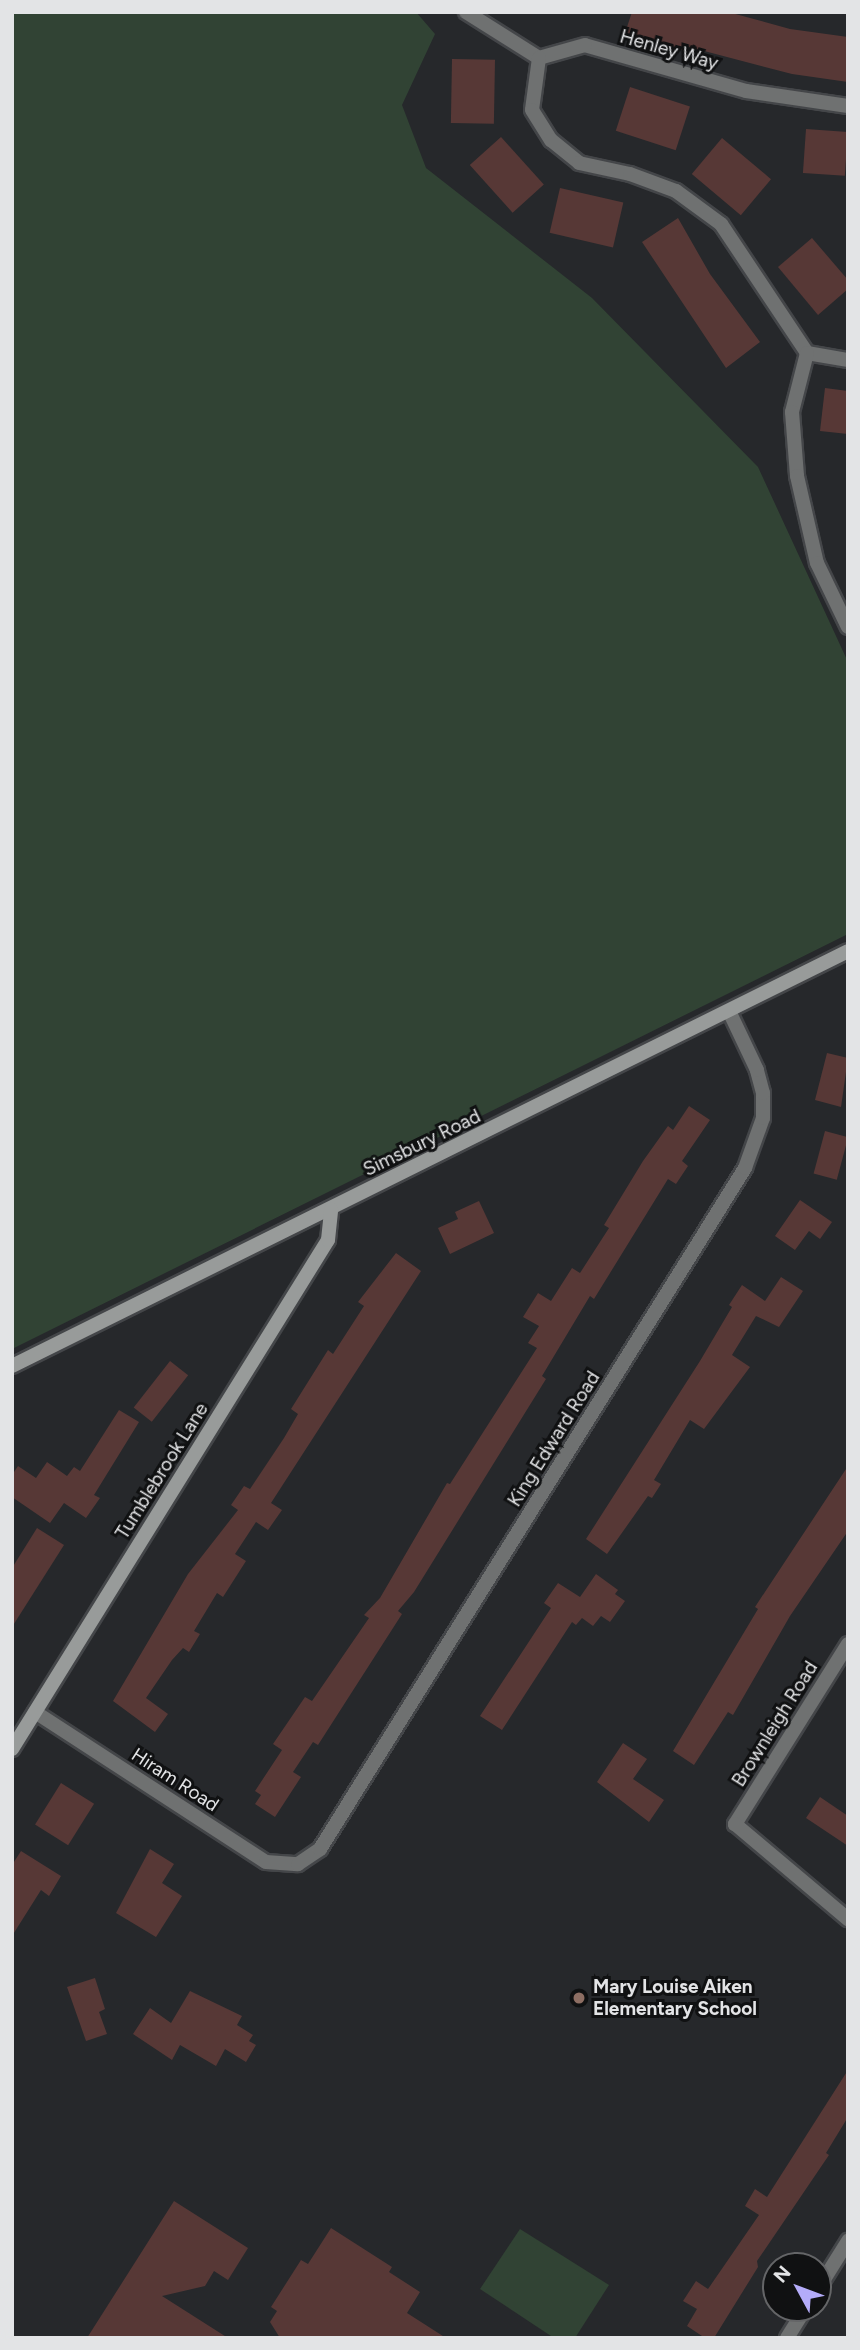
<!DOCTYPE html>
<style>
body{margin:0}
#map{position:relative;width:860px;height:2350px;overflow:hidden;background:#26282b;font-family:Figtree,sans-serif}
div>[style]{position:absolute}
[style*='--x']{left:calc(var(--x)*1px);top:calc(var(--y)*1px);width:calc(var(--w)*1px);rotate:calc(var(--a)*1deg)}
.green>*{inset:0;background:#314334}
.building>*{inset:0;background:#573836;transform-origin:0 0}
.roads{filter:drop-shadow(2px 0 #444649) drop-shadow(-2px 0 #444649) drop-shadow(0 2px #444649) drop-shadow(0 -2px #444649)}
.street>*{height:14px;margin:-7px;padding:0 7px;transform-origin:7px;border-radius:7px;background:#6f7171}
.secondary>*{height:14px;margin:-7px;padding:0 7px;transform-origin:7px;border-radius:7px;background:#989b9a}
.dots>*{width:19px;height:19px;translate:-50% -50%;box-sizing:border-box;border:4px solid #101112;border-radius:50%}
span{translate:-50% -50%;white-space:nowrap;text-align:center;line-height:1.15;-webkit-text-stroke:6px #101112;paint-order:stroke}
.street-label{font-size:19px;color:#e3e4e6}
.poi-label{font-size:19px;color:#e3e4e6;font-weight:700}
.left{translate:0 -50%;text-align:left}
.frame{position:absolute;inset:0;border:14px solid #e3e4e6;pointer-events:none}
.north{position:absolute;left:762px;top:2252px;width:70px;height:70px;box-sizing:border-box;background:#101112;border:2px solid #646567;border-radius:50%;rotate:311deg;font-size:19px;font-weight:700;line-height:28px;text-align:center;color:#e3e4e6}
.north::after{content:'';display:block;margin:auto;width:24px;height:32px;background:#b4acf9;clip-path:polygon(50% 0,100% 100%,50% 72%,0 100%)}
</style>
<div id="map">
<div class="green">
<div style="clip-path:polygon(12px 12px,416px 12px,435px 34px,402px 105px,426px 168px,592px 298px,758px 467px,848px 662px,848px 934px,12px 1349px)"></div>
<div style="clip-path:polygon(520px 2229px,609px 2285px,575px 2338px,554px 2338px,480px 2289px)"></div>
</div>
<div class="building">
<div style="clip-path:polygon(632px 12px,728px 12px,790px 29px,848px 37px,848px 82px,792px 74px,689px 47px,688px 52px,625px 33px)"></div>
<div style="left:452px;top:59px;width:43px;height:64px;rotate:1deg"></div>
<div style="left:630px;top:87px;width:63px;height:46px;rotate:18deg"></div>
<div style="left:806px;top:129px;width:42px;height:44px;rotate:4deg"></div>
<div style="left:501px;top:137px;width:64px;height:42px;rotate:48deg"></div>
<div style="left:722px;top:138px;width:64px;height:47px;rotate:40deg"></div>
<div style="left:560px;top:188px;width:65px;height:46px;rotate:13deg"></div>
<div style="clip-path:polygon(678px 218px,710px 274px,760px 342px,726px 368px,642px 242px)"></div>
<div style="clip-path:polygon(812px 238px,848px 280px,848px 289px,818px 315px,778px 267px)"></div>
<div style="clip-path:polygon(825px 388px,848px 391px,848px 434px,820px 431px)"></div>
<div style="clip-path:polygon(827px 1053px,848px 1058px,841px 1107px,815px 1100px)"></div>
<div style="clip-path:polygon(689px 1106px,710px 1120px,682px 1161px,688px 1166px,676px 1184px,668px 1179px,594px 1299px,590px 1296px,542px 1376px,546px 1379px,414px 1592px,398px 1611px,402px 1614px,318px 1745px,313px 1742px,293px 1772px,301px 1777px,275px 1817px,255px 1804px,261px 1795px,255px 1791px,282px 1750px,273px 1744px,305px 1697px,312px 1701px,369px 1618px,364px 1615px,380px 1598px,447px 1483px,450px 1484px,537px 1348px,528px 1343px,539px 1326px,523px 1317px,538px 1293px,551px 1301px,572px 1268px,580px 1273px,609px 1228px,604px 1225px,643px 1161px,668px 1126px,673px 1130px)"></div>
<div style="left:825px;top:1131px;width:24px;height:44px;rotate:15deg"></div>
<div style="clip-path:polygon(800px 1200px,832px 1222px,820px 1239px,809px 1231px,795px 1250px,775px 1236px)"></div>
<div style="clip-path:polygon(479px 1201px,494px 1233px,450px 1254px,438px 1228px,458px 1219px,455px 1212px)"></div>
<div style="clip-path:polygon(396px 1253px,421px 1271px,271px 1503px,282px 1510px,268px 1530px,256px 1522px,235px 1554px,246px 1561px,223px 1597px,217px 1593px,194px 1631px,200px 1634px,189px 1652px,183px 1648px,172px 1660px,146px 1698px,168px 1714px,155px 1732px,113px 1701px,188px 1574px,238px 1510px,231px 1505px,244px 1486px,250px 1489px,284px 1438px,298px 1414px,291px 1409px,328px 1350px,333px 1354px,364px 1306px,358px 1302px)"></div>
<div style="clip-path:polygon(781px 1277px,803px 1291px,779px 1327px,756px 1316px,732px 1355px,750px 1367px,704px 1429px,690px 1420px,654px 1480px,661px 1484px,652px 1498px,648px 1496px,607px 1554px,586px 1539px,700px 1361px,732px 1307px,729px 1305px,742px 1285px,765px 1301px)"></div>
<div style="left:170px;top:1361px;width:23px;height:59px;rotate:38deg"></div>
<div style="clip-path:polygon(119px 1410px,139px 1422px,94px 1495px,100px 1498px,86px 1518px,64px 1503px,50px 1523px,12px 1497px,12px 1475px,18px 1466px,36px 1478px,47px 1462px,67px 1476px,74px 1467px,80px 1471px)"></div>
<div style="clip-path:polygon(848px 1466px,848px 1531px,790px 1616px,733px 1715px,728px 1712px,694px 1765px,673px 1751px,758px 1609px,755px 1607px)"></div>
<div style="clip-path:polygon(37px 1528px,64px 1545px,12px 1627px,12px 1568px)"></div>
<div style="clip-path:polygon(596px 1574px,618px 1590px,615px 1594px,625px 1601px,610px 1622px,601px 1616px,593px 1626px,582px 1618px,576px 1625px,572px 1622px,502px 1730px,480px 1716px,551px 1608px,544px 1603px,558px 1583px,580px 1597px)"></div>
<div style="clip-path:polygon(623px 1743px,647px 1759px,633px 1779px,664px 1800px,649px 1822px,597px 1782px)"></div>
<div style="left:61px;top:1783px;width:39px;height:49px;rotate:32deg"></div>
<div style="clip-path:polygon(820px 1797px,848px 1816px,848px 1846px,806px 1818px)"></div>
<div style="clip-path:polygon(150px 1849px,174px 1864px,162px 1883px,182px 1896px,156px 1937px,116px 1913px)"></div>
<div style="clip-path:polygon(21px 1851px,61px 1876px,49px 1896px,41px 1890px,12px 1936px,12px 1865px)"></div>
<div style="clip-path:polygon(95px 1978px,105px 2009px,99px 2012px,107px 2034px,86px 2041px,67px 1987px)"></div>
<div style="clip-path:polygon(190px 1991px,242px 2016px,237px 2025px,253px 2035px,249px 2041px,256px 2045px,246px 2062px,225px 2049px,216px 2066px,180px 2045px,172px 2060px,133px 2034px,150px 2008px,171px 2023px)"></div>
<div style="clip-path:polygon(848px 2070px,848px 2117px,826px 2153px,829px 2155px,757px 2261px,758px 2267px,714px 2338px,705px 2338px,687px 2326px,697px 2309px,683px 2301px,696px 2281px,708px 2289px,759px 2215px,745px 2206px,755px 2189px,767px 2197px)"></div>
<div style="clip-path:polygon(174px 2201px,248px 2248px,228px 2280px,214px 2271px,205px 2286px,162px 2296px,228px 2338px,87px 2338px)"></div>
<div style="clip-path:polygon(331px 2228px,392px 2267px,389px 2272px,420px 2292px,407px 2313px,446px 2338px,280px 2338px,270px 2322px,277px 2311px,271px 2307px,301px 2260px,308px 2264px)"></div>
</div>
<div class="roads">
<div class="street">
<div style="--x:466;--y:12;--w:86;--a:32.2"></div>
<div style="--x:848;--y:106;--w:103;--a:-171.6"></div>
<div style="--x:746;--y:91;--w:167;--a:-164.1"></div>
<div style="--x:585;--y:45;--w:48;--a:164.2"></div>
<div style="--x:539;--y:58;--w:52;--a:97.7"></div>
<div style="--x:532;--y:110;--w:36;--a:58"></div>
<div style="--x:551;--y:140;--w:36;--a:39"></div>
<div style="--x:579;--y:163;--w:52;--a:12.2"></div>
<div style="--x:630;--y:174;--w:49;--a:20.3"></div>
<div style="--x:676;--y:191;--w:56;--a:36.3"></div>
<div style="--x:721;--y:224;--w:155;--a:56.3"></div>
<div style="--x:807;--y:353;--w:42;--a:9.7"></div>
<div style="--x:807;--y:353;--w:61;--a:104.3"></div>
<div style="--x:792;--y:412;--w:64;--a:85.5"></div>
<div style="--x:797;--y:476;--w:89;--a:77.1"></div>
<div style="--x:817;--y:563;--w:71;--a:64.2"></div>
<div style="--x:848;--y:1644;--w:213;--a:122.1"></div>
<div style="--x:735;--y:1824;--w:148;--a:40.1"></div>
<div style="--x:35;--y:1712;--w:275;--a:33"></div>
<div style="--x:266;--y:1862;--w:32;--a:4"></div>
<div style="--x:298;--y:1864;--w:27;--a:-34"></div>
<div style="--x:320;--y:1849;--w:803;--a:-58.03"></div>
<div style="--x:745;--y:1168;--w:53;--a:-70.2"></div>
<div style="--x:763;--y:1118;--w:25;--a:-90"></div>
<div style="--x:763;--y:1093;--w:24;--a:-105"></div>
<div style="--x:757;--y:1070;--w:65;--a:-115.4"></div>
<div style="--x:818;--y:2289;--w:57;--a:-58"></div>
<div style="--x:787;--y:2338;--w:36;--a:-58"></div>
</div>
<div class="secondary">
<div style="--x:12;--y:1366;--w:933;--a:-26.4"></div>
<div style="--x:12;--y:1749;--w:599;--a:-58.17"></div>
<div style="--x:328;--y:1240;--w:31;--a:-84"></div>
</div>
</div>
<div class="dots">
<div style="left:579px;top:1998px;background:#8d6e63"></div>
</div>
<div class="street-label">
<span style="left:669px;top:50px;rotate:16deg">Henley Way</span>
<span style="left:422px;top:1143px;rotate:-26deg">Simsbury Road</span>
<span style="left:554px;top:1439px;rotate:-58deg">King Edward Road</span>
<span style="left:162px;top:1471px;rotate:-58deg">Tumblebrook Lane</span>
<span style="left:775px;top:1724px;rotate:-58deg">Brownleigh Road</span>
<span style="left:175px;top:1780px;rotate:33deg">Hiram Road</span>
</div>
<div class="poi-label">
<span class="left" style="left:593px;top:1998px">Mary Louise Aiken<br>Elementary School</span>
</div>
<div class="frame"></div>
<div class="north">N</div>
</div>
